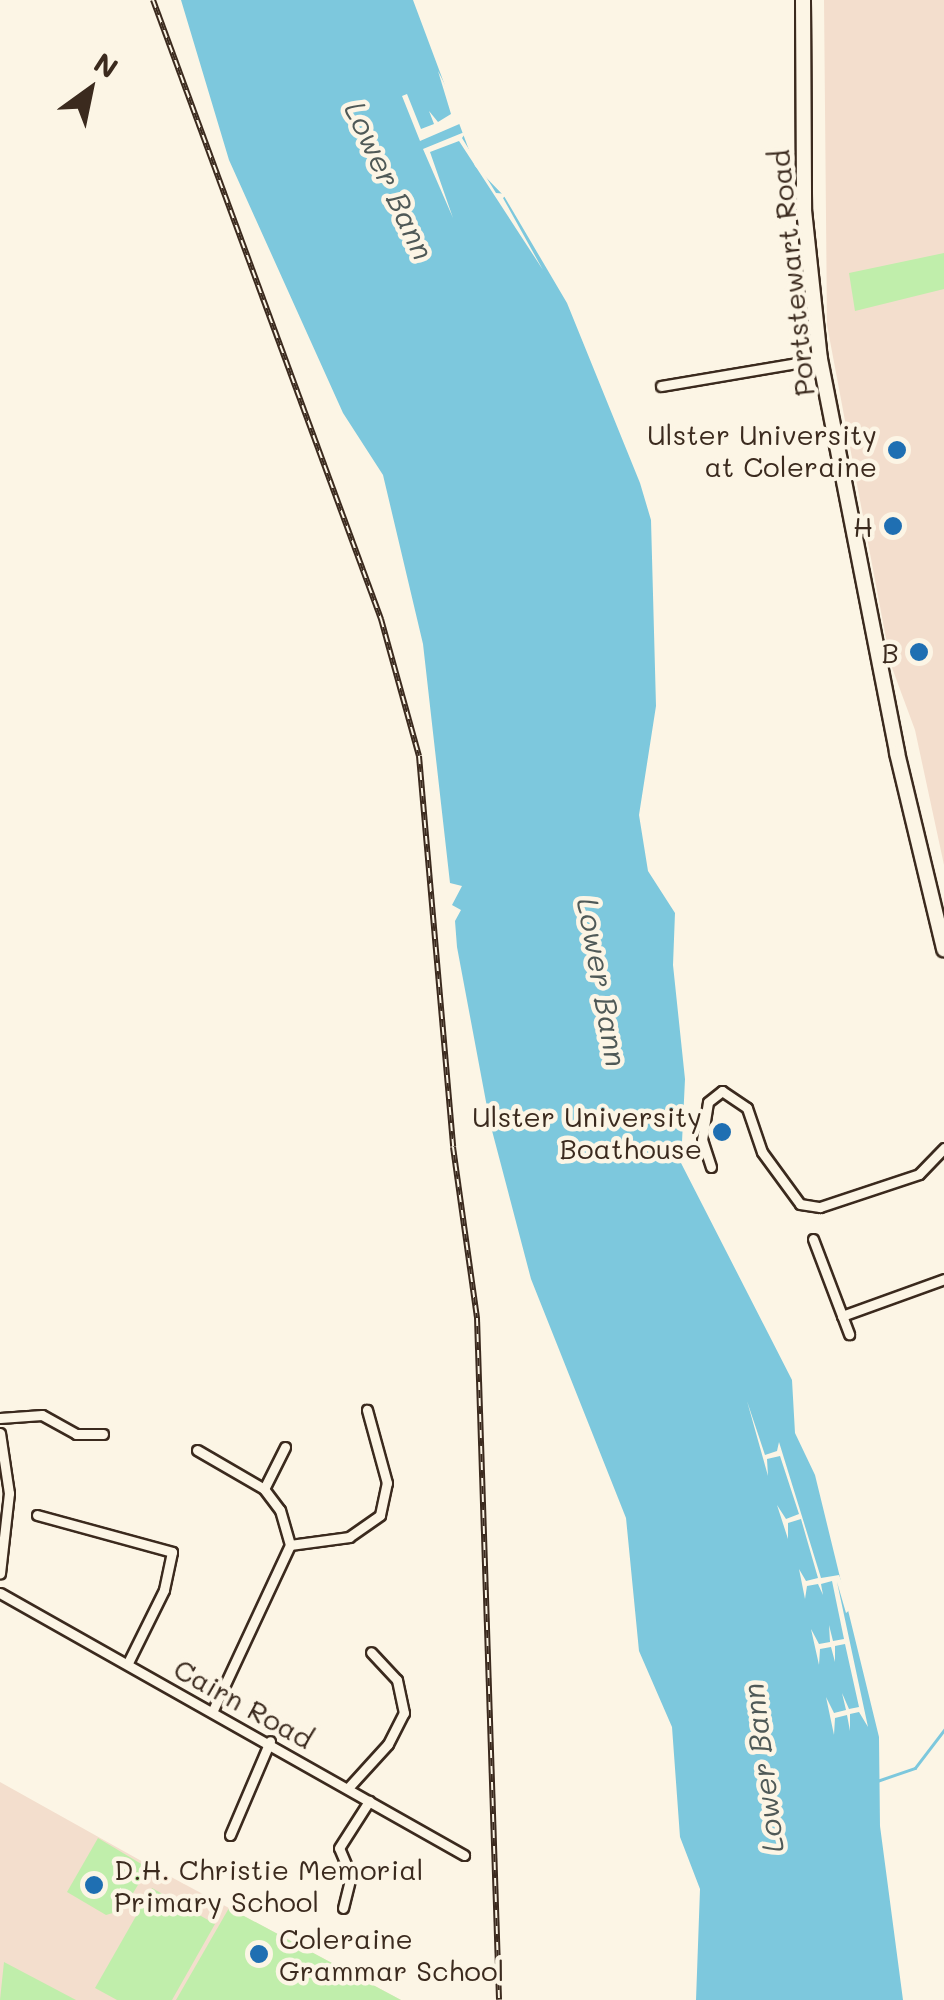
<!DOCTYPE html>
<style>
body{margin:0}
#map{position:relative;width:944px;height:2000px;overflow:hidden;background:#fcf5e5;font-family:Mali,sans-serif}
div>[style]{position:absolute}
.built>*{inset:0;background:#f3decd}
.green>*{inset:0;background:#c0eeab}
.water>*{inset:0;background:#7dc8dd}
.pier>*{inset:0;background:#fcf5e5}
.stream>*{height:2.5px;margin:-1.25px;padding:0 1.25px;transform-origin:1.25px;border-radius:1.25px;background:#7dc8dd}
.roads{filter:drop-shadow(2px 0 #3b2a1e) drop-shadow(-2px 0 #3b2a1e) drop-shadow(0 2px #3b2a1e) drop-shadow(0 -2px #3b2a1e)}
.street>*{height:9px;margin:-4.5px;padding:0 4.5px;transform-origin:4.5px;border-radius:4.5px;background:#fcf5e5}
.primary>*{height:14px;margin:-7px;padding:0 7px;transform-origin:7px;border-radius:7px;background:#fcf5e5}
.rail>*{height:6px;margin-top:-3px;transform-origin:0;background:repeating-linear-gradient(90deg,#fcf5e5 0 8px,#3b2a1e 0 16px);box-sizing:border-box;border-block:2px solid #3b2a1e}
.dots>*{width:28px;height:28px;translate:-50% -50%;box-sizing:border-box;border:5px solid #fcf5e5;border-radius:50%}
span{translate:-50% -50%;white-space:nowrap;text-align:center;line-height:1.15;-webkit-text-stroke:9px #fcf5e5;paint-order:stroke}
.street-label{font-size:28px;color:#3b2a1e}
.poi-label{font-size:28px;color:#3b2a1e}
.right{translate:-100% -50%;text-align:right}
.left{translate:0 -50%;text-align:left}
.water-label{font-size:30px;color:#4f5957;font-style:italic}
.north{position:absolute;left:40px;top:40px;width:100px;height:100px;-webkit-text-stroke:8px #fcf5e5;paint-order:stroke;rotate:33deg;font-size:28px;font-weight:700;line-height:40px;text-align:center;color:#3b2a1e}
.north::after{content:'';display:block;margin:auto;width:35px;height:45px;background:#3b2a1e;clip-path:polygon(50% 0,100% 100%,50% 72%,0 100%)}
</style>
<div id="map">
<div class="built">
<div style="clip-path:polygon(824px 0,944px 0,944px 865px,915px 730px,891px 665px,827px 325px)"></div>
<div style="clip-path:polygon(0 1782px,145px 1863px,401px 2000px,0 2000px)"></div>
</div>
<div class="green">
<div style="clip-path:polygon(944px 253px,944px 289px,855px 311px,849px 273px)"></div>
<div style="clip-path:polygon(98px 1838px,148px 1868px,123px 1910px,106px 1915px,67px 1892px)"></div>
<div style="clip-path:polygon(152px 1888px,215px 1924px,172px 2000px,117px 2000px,95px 1988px)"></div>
<div style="clip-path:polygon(229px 1908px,401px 2000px,176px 2000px)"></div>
<div style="clip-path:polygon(4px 1962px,76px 2000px,0 2000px)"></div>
</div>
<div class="water">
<div style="clip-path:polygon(181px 0,413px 0,475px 166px,504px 196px,567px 303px,640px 483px,651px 520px,656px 706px,639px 815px,648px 871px,675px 913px,673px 965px,685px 1079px,681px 1163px,792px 1380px,795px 1433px,815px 1475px,879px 1737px,880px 1826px,903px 2000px,696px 2000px,700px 1889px,680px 1837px,672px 1727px,639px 1651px,626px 1518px,531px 1279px,490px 1123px,457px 947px,455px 921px,461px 910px,452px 905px,462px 886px,450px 883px,423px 644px,383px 475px,343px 413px,229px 160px)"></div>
</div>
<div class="pier">
<div style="clip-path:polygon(438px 71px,464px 122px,420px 141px,402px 96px,407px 94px,421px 129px,434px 124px,429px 111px,438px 122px,451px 114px)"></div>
<div style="clip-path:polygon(467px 131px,462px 138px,496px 193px,508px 194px,503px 198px,543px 270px,459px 141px,430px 152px,453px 218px,423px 149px)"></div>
<div style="clip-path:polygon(747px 1401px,765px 1455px,777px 1451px,779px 1442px,821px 1578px,839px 1575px,852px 1608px,846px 1613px,837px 1582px,868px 1727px,859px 1712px,850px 1714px,850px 1731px,847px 1715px,835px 1718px,834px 1735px,826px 1697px,834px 1713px,846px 1710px,842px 1693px,849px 1709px,859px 1707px,845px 1644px,835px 1646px,835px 1662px,831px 1647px,820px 1649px,819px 1665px,811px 1629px,819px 1644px,830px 1642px,829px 1625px,833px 1641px,844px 1639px,832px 1581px,821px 1584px,823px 1595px,818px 1584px,807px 1586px,805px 1599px,799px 1569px,806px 1581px,818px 1578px,801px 1519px,788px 1523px,788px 1539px,777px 1505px,786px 1519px,799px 1514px,780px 1456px,767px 1459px,768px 1476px)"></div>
</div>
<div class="stream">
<div style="left:877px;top:1781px;width:40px;rotate:-18.9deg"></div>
<div style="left:915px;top:1768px;width:48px;rotate:-52.7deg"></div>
</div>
<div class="roads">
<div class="street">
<div style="left:661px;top:386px;width:161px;rotate:-9.6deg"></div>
<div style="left:711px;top:1167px;width:28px;rotate:-108deg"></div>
<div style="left:702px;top:1140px;width:38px;rotate:-81deg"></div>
<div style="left:708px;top:1102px;width:18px;rotate:-38deg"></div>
<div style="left:722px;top:1091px;width:30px;rotate:34deg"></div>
<div style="left:747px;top:1108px;width:46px;rotate:71.2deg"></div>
<div style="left:762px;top:1152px;width:64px;rotate:53.8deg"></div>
<div style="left:800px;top:1204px;width:20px;rotate:9deg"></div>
<div style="left:820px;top:1207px;width:104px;rotate:-18.4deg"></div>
<div style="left:919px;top:1174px;width:36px;rotate:-46deg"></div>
<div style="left:813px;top:1239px;width:102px;rotate:69.2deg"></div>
<div style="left:842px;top:1316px;width:109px;rotate:-19.9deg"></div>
<div style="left:0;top:1418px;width:42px;rotate:-4.1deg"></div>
<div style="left:42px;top:1415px;width:39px;rotate:29deg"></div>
<div style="left:76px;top:1434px;width:27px"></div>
<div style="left:0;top:1433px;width:61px;rotate:81.5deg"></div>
<div style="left:9px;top:1493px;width:81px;rotate:96.4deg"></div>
<div style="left:197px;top:1450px;width:78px;rotate:30.2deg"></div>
<div style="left:264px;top:1489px;width:26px;rotate:53deg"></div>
<div style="left:280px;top:1510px;width:36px;rotate:74deg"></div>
<div style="left:290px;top:1545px;width:182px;rotate:115deg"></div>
<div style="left:264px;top:1489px;width:47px;rotate:-63.4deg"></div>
<div style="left:37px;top:1515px;width:140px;rotate:15.3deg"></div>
<div style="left:172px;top:1552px;width:39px;rotate:102deg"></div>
<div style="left:164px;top:1590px;width:81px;rotate:116.3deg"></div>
<div style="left:290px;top:1545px;width:60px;rotate:-7.7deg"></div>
<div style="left:349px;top:1537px;width:38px;rotate:-35deg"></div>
<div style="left:380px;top:1515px;width:33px;rotate:-78deg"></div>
<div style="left:387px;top:1483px;width:76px;rotate:-105.3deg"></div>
<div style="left:0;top:1593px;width:533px;rotate:29.45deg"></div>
<div style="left:348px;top:1788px;width:59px;rotate:-47.7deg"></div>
<div style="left:388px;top:1744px;width:35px;rotate:-63deg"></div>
<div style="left:404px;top:1713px;width:34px;rotate:-102deg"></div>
<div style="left:397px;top:1680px;width:38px;rotate:-133deg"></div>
<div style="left:230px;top:1835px;width:102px;rotate:-66.9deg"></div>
<div style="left:343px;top:1908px;width:33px;rotate:-76deg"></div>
<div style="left:351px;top:1876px;width:30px;rotate:-113deg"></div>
<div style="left:339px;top:1848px;width:56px;rotate:-57.4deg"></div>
</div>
<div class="primary">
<div style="left:803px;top:0;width:210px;rotate:89.7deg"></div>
<div style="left:804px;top:210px;width:150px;rotate:83.9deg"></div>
<div style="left:820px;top:359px;width:401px;rotate:78.9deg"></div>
<div style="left:897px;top:753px;width:202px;rotate:76.5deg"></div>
</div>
</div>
<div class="rail">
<div style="left:153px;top:0;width:660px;rotate:69.78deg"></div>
<div style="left:381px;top:619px;width:142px;rotate:74.5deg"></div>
<div style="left:419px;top:756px;width:392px;rotate:85deg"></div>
<div style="left:453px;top:1147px;width:173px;rotate:82deg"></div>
<div style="left:477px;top:1318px;width:682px;rotate:88.15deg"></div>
</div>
<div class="dots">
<div style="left:897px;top:450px;background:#1f6fb2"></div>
<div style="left:893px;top:526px;background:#1f6fb2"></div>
<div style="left:919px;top:652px;background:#1f6fb2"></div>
<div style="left:722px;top:1132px;background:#1f6fb2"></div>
<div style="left:94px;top:1885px;background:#1f6fb2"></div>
<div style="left:259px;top:1954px;background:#1f6fb2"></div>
</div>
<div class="street-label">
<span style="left:791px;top:273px;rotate:-96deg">Portstewart Road</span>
<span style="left:244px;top:1703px;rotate:29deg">Cairn Road</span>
</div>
<div class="poi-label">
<span class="right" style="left:877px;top:450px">Ulster University<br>at Coleraine</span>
<span class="right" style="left:873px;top:526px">H</span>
<span class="right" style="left:899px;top:652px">B</span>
<span class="right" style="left:702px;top:1132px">Ulster University<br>Boathouse</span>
<span class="left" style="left:114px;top:1885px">D.H. Christie Memorial<br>Primary School</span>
<span class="left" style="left:279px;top:1954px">Coleraine<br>Grammar School</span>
</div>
<div class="water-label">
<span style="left:390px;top:180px;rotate:65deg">Lower Bann</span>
<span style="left:603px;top:982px;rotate:80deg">Lower Bann</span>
<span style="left:762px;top:1768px;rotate:-97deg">Lower Bann</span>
</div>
<div class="north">N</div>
</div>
